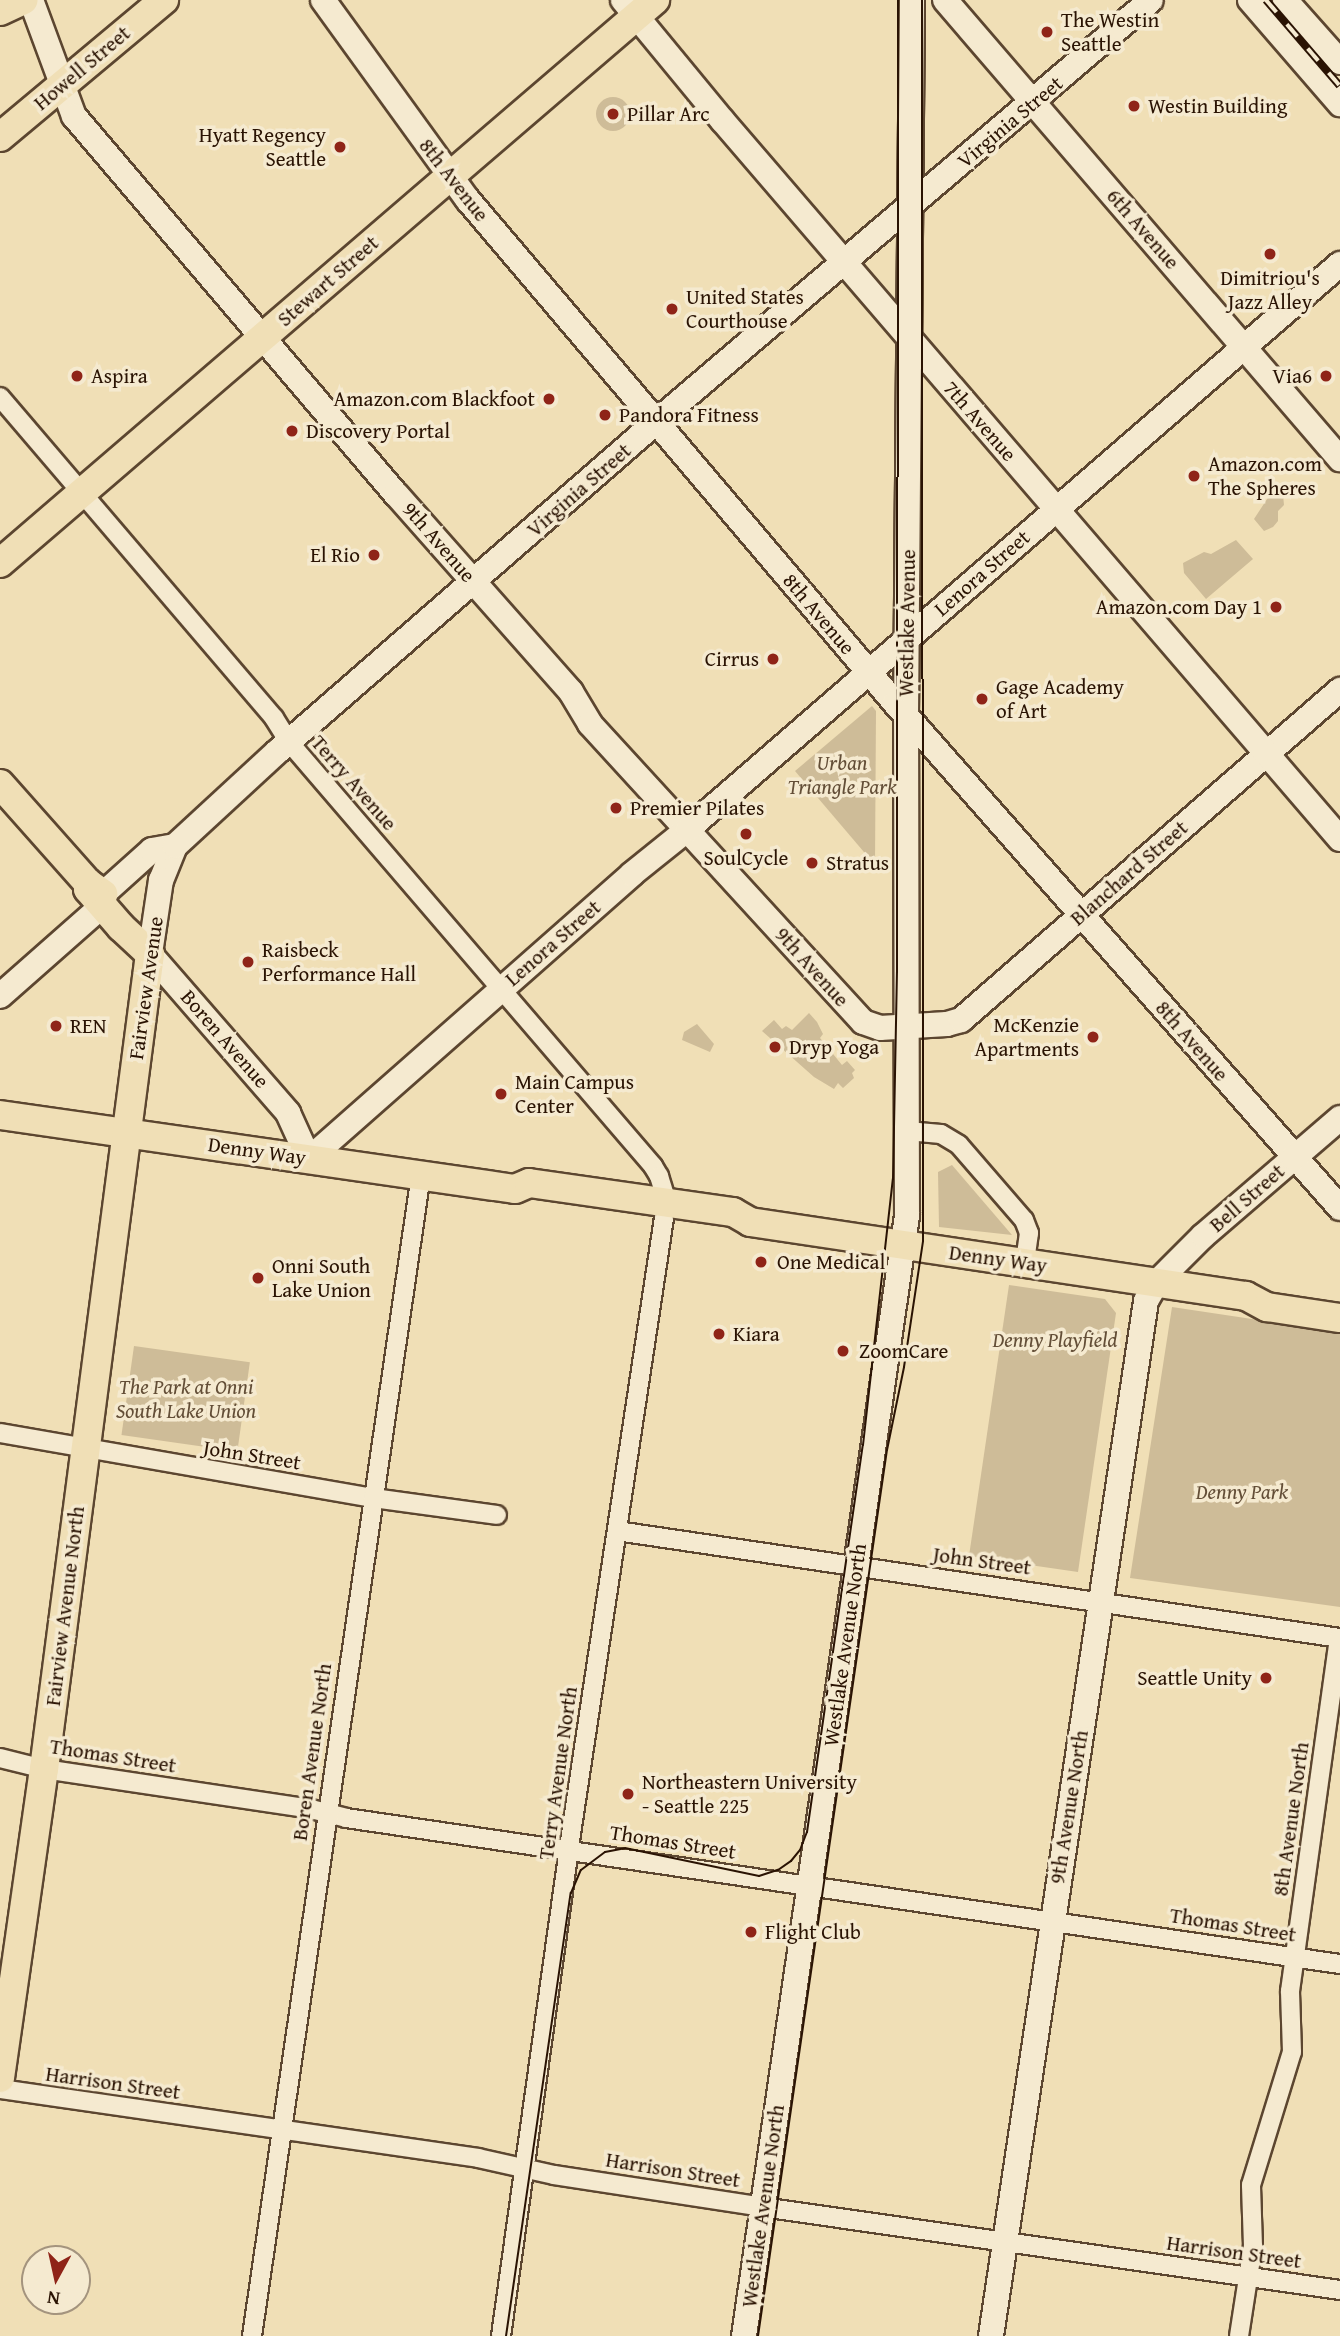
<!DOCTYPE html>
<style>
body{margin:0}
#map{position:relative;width:1340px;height:2336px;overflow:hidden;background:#f0dfb6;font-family:"Gentium Book Plus",serif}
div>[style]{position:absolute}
.green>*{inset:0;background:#cebc98;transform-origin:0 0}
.round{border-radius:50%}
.roads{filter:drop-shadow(2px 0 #5c4630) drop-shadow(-2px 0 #5c4630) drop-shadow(0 2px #5c4630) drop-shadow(0 -2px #5c4630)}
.street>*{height:18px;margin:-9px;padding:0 9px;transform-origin:9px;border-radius:9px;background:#f5ead0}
.secondary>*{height:24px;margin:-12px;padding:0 12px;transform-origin:12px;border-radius:12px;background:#f5ead0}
.primary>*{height:28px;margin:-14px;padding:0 14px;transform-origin:14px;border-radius:14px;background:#f0dfb6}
.tram>*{height:2px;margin:-1px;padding:0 1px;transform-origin:1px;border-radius:1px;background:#2a1303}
.rail>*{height:8px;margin-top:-4px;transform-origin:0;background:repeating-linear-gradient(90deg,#f5ead0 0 16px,#2a1303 0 32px);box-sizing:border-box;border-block:2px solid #2a1303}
.dots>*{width:19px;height:19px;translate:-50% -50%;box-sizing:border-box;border:4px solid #f5ead0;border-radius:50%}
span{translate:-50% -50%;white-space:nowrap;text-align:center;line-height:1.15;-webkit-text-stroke:7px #f5ead0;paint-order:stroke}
.poi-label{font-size:21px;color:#2a1303}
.left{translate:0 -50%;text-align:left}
.right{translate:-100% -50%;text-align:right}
.street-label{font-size:21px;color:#2a1303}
.park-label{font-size:21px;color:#634e37;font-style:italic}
.north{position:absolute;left:21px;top:2245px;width:70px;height:70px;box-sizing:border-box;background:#f5ead0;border:2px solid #a4947e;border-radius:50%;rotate:188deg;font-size:19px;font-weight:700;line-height:28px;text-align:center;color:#2a1303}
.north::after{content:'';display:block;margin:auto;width:24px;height:32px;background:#8f2418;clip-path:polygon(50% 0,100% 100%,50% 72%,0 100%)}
</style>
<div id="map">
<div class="green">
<div class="round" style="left:596px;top:97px;width:34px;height:34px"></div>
<div style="clip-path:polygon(1273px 490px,1283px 495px,1284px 505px,1278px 511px,1278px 521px,1273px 527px,1264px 531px,1254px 519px)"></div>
<div style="clip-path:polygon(1236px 540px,1253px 559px,1206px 599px,1184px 573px,1183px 563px,1204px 552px,1211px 554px)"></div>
<div style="clip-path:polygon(872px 706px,876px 711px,875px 865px,795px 771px)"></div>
<div style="clip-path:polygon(809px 1013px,817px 1022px,823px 1034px,820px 1038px,842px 1065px,847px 1061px,855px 1070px,852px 1073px,854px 1078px,843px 1088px,838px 1083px,834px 1089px,814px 1077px,762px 1031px,774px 1020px,782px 1029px,786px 1026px,792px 1030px)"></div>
<div style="clip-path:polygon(697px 1024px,714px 1044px,710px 1052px,682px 1040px,684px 1032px)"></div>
<div style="clip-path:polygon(952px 1165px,1012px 1235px,939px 1227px,938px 1172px)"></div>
<div style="clip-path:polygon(1009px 1285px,1105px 1299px,1116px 1313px,1078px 1572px,969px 1556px)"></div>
<div style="clip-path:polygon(1172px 1307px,1340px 1332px,1340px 1607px,1130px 1578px)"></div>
<div style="left:134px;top:1346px;width:117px;height:90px;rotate:8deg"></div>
</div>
<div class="roads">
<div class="street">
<div style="left:0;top:397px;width:422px;rotate:49.5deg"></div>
<div style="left:274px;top:718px;width:28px;rotate:58deg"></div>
<div style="left:289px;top:742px;width:559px;rotate:49.35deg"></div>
<div style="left:653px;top:1166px;width:12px;rotate:59deg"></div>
<div style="left:659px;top:1176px;width:27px;rotate:73deg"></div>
<div style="left:907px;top:1131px;width:34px;rotate:5deg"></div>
<div style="left:941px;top:1134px;width:21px;rotate:31deg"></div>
<div style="left:959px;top:1145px;width:99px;rotate:49.1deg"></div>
<div style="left:1024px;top:1220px;width:14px;rotate:69deg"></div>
<div style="left:1029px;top:1233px;width:30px;rotate:98deg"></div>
<div style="left:0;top:1433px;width:379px;rotate:9.9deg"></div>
<div style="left:373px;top:1498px;width:125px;rotate:7.8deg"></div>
<div style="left:617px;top:1531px;width:731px;rotate:8.42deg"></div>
<div style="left:0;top:1758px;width:45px;rotate:14deg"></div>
<div style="left:44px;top:1769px;width:270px;rotate:8.5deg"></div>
<div style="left:311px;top:1809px;width:36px;rotate:14deg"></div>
<div style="left:346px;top:1818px;width:1005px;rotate:8.36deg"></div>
<div style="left:0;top:2089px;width:483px;rotate:8.2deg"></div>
<div style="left:478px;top:2158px;width:78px;rotate:12.6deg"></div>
<div style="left:554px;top:2175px;width:210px;rotate:8.7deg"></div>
<div style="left:762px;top:2207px;width:584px;rotate:8.17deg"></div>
<div style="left:252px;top:2336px;width:1173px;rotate:-81.72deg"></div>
<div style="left:501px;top:2336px;width:514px;rotate:-82.06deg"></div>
<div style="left:572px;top:1827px;width:616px;rotate:-81.41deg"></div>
<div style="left:1239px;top:2336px;width:91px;rotate:-81.2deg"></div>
<div style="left:1253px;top:2246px;width:61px;rotate:-91.9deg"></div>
<div style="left:1251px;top:2185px;width:139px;rotate:-72.9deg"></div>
<div style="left:1292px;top:2052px;width:61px;rotate:-91.9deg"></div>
<div style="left:1290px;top:1991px;width:356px;rotate:-82.1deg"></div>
</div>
<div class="secondary">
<div style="left:31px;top:0;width:124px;rotate:69.7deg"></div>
<div style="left:74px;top:116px;width:497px;rotate:49.6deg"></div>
<div style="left:396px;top:494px;width:264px;rotate:48.5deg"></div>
<div style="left:571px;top:692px;width:37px;rotate:59deg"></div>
<div style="left:590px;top:724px;width:404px;rotate:47.5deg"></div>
<div style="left:863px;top:1022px;width:18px;rotate:19deg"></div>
<div style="left:880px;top:1028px;width:67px;rotate:-3.4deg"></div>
<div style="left:947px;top:1024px;width:15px;rotate:-16deg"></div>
<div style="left:961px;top:1020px;width:503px;rotate:-41.05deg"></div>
<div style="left:323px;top:0;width:247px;rotate:54.1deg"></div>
<div style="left:468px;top:200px;width:660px;rotate:49.67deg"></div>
<div style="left:895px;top:703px;width:673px;rotate:48.61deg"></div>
<div style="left:623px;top:0;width:156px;rotate:50.5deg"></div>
<div style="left:722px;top:120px;width:948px;rotate:49.32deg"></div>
<div style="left:945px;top:0;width:606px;rotate:49.29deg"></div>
<div style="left:1250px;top:0;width:138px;rotate:49.1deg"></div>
<div style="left:1285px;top:0;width:83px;rotate:48.4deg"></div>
<div style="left:175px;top:846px;width:37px;rotate:112deg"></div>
<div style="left:161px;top:880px;width:75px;rotate:98.5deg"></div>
<div style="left:150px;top:954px;width:211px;rotate:49deg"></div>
<div style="left:288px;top:1113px;width:51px;rotate:65.5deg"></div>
<div style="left:309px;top:1159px;width:431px;rotate:-41.4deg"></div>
<div style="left:632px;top:874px;width:72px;rotate:-38.8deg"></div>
<div style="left:688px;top:829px;width:863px;rotate:-40.91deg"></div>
<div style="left:103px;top:894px;width:66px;rotate:-41.9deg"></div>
<div style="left:152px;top:850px;width:23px;rotate:-10deg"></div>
<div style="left:175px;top:846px;width:139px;rotate:-42.7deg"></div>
<div style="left:277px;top:752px;width:503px;rotate:-41.05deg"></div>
<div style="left:656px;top:422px;width:650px;rotate:-40.45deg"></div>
<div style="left:0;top:996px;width:136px;rotate:-41.4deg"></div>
<div style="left:744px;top:2336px;width:1132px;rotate:-81.72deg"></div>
<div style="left:907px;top:1216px;width:500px;rotate:-90.11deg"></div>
<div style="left:906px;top:716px;width:716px;rotate:-89.52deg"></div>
<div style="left:991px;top:2336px;width:1047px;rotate:-81.48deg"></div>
<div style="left:1146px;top:1301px;width:22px;rotate:-60deg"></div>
<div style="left:1157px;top:1282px;width:65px;rotate:-45deg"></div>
<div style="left:1203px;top:1236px;width:181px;rotate:-40.7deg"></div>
</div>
<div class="primary">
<div style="left:0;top:11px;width:26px;rotate:-25deg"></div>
<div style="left:0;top:137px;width:214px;rotate:-39.9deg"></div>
<div style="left:0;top:563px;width:864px;rotate:-40.68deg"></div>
<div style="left:0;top:784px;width:132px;rotate:48.4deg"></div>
<div style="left:88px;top:883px;width:19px;rotate:36deg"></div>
<div style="left:0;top:1115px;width:520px;rotate:8.18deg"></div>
<div style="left:515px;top:1189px;width:15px;rotate:-23deg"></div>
<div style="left:529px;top:1183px;width:206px;rotate:8.1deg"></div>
<div style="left:733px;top:1212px;width:20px;rotate:30deg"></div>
<div style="left:750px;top:1222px;width:501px;rotate:8.49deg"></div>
<div style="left:1246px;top:1296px;width:24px;rotate:28deg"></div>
<div style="left:1267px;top:1307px;width:74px;rotate:8.6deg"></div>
<div style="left:0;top:2078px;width:312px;rotate:-81.9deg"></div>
<div style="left:44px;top:1769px;width:822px;rotate:-82.59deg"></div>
<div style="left:150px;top:954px;width:40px;rotate:-137deg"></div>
<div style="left:121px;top:927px;width:50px;rotate:-131deg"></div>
<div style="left:88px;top:889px;width:6px;rotate:-90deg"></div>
</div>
</div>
<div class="tram">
<div style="left:506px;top:2336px;width:448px;rotate:-81.7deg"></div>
<div style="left:571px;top:1893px;width:25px;rotate:-67deg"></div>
<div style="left:581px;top:1870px;width:30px;rotate:-37deg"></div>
<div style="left:605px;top:1852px;width:20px;rotate:-11deg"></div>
<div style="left:625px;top:1848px;width:137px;rotate:11.8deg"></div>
<div style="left:759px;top:1876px;width:20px;rotate:-18deg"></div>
<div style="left:778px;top:1870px;width:16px;rotate:-35deg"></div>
<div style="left:791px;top:1861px;width:14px;rotate:-51deg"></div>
<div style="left:800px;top:1850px;width:19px;rotate:-69deg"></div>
<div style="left:807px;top:1832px;width:391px;rotate:-81.8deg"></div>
<div style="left:863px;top:1445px;width:268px;rotate:-83.6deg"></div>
<div style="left:893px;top:1179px;width:207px;rotate:-88.9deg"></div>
<div style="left:897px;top:972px;width:972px;rotate:-89.94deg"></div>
<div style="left:758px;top:2336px;width:895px;rotate:-81.72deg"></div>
<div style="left:887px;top:1450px;width:85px;rotate:-78.4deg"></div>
<div style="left:904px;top:1367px;width:127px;rotate:-81.4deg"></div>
<div style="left:923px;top:1241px;width:1241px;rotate:-90.05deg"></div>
</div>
<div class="rail">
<div style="left:1266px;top:0;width:113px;rotate:49.3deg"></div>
</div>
<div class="dots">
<div style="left:1047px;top:32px;background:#8f2418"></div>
<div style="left:1134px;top:106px;background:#8f2418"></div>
<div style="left:613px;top:114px;background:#8f2418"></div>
<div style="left:340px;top:147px;background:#8f2418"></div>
<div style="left:1270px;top:254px;background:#8f2418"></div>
<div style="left:672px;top:309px;background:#8f2418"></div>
<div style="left:77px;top:376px;background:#8f2418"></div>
<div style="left:1326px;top:376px;background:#8f2418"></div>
<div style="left:549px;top:399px;background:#8f2418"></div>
<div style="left:605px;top:415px;background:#8f2418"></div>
<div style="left:292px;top:431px;background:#8f2418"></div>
<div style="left:1194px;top:476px;background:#8f2418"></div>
<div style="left:374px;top:555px;background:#8f2418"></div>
<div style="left:1276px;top:607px;background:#8f2418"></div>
<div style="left:773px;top:659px;background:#8f2418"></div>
<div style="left:982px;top:699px;background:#8f2418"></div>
<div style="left:616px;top:808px;background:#8f2418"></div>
<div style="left:746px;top:834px;background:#8f2418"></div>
<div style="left:812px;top:863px;background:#8f2418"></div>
<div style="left:248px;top:962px;background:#8f2418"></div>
<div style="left:56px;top:1026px;background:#8f2418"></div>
<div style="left:1093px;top:1037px;background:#8f2418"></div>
<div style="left:775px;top:1047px;background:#8f2418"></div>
<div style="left:501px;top:1094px;background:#8f2418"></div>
<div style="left:761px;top:1262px;background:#8f2418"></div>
<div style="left:258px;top:1278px;background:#8f2418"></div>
<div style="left:719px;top:1334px;background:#8f2418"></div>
<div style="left:843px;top:1351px;background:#8f2418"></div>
<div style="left:1266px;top:1678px;background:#8f2418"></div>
<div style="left:628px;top:1794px;background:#8f2418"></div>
<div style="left:751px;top:1932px;background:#8f2418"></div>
</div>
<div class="poi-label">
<span class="left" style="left:1061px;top:32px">The Westin<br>Seattle</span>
<span class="left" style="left:1148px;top:106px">Westin Building</span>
<span class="left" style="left:627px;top:114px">Pillar Arc</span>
<span class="right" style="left:326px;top:147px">Hyatt Regency<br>Seattle</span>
<span style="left:1270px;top:290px">Dimitriou's<br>Jazz Alley</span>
<span class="left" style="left:686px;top:309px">United States<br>Courthouse</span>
<span class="left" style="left:91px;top:376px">Aspira</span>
<span class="right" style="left:1312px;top:376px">Via6</span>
<span class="right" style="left:535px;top:399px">Amazon.com Blackfoot</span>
<span class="left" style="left:619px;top:415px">Pandora Fitness</span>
<span class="left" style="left:306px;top:431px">Discovery Portal</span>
<span class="left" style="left:1208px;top:476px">Amazon.com<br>The Spheres</span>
<span class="right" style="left:360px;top:555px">El Rio</span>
<span class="right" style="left:1262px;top:607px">Amazon.com Day 1</span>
<span class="right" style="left:759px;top:659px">Cirrus</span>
<span class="left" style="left:996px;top:699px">Gage Academy<br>of Art</span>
<span class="left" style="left:630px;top:808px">Premier Pilates</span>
<span style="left:746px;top:858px">SoulCycle</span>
<span class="left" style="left:826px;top:863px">Stratus</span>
<span class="left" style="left:262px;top:962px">Raisbeck<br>Performance Hall</span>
<span class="right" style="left:1079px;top:1037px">McKenzie<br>Apartments</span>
<span class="left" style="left:70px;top:1026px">REN</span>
<span class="left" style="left:789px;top:1047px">Dryp Yoga</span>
<span class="left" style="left:515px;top:1094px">Main Campus<br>Center</span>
<span class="left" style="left:777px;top:1262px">One Medical</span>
<span class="left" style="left:272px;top:1278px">Onni South<br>Lake Union</span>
<span class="left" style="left:733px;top:1334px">Kiara</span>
<span class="left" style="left:859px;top:1351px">ZoomCare</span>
<span class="right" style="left:1252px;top:1678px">Seattle Unity</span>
<span class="left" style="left:642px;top:1794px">Northeastern University<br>- Seattle 225</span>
<span class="left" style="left:765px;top:1932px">Flight Club</span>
</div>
<div class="street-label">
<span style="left:82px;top:68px;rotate:-40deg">Howell Street</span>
<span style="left:1010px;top:122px;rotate:-40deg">Virginia Street</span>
<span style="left:454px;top:180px;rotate:52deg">8th Avenue</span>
<span style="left:1143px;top:229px;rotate:49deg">6th Avenue</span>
<span style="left:328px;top:281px;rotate:-41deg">Stewart Street</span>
<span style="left:980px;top:421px;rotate:49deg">7th Avenue</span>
<span style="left:579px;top:490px;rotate:-41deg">Virginia Street</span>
<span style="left:439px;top:542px;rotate:49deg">9th Avenue</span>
<span style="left:982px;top:573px;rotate:-41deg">Lenora Street</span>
<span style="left:819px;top:614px;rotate:50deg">8th Avenue</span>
<span style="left:907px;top:623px;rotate:-89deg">Westlake Avenue</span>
<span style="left:354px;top:783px;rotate:49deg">Terry Avenue</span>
<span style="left:1129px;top:873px;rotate:-41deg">Blanchard Street</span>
<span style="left:553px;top:943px;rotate:-41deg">Lenora Street</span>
<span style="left:812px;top:967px;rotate:48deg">9th Avenue</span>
<span style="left:146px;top:988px;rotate:-82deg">Fairview Avenue</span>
<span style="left:225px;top:1039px;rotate:49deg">Boren Avenue</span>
<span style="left:1192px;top:1041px;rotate:49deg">8th Avenue</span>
<span style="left:257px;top:1151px;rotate:8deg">Denny Way</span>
<span style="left:1247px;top:1198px;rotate:-41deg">Bell Street</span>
<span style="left:998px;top:1259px;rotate:8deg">Denny Way</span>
<span style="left:252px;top:1455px;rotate:9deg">John Street</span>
<span style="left:982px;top:1561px;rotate:8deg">John Street</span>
<span style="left:65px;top:1606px;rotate:-83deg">Fairview Avenue North</span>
<span style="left:845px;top:1645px;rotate:-82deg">Westlake Avenue North</span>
<span style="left:312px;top:1752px;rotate:-82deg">Boren Avenue North</span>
<span style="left:113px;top:1756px;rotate:9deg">Thomas Street</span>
<span style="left:558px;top:1773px;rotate:-82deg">Terry Avenue North</span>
<span style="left:1069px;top:1807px;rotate:-81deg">9th Avenue North</span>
<span style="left:1291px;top:1819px;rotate:-82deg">8th Avenue North</span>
<span style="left:673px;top:1842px;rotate:9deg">Thomas Street</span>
<span style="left:1233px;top:1925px;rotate:9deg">Thomas Street</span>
<span style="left:113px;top:2083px;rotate:8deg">Harrison Street</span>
<span style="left:673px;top:2170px;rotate:9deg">Harrison Street</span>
<span style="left:763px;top:2206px;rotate:-82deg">Westlake Avenue North</span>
<span style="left:1234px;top:2252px;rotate:8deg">Harrison Street</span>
</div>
<div class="park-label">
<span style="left:842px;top:775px">Urban<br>Triangle Park</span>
<span style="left:1055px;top:1340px">Denny Playfield</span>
<span style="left:186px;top:1399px">The Park at Onni<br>South Lake Union</span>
<span style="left:1242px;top:1492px">Denny Park</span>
</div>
<div class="north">N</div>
</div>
